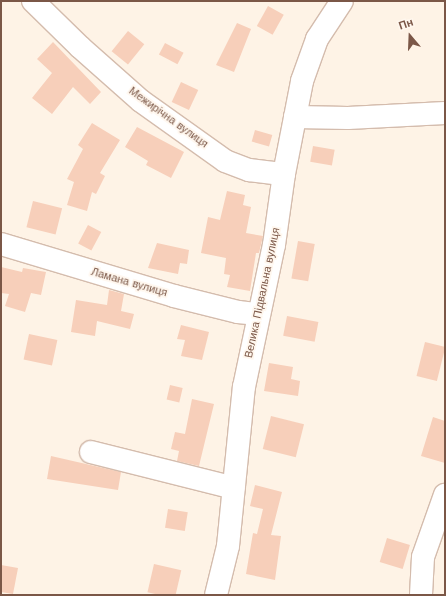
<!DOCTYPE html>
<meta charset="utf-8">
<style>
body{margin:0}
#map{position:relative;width:446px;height:596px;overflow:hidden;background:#fef3e6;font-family:"Work Sans",sans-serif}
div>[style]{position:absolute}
.building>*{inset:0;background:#f7cfba;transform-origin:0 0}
.roads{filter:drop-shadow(1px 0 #d4bcad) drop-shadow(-1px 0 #d4bcad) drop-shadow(0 1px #d4bcad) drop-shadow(0 -1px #d4bcad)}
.minor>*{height:22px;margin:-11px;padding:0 11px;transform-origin:11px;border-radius:11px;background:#fff}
span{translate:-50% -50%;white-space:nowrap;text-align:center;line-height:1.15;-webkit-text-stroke:3.5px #fff7ee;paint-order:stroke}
.street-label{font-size:11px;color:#7b5747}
.frame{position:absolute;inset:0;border:2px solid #7b5747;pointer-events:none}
.north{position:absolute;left:390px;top:16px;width:40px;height:40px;-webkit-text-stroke:3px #fff7ee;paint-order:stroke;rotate:341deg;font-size:11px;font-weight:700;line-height:16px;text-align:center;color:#7b5747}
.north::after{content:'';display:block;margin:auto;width:14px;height:18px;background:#7b5747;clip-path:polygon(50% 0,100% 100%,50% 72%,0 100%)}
</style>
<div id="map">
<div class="building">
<div style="left:268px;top:6px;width:18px;height:23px;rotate:29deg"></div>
<div style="clip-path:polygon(237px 23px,251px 29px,234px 72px,216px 65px)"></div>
<div style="left:128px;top:31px;width:21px;height:26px;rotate:39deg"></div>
<div style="clip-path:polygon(53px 42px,101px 92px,90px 104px,73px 87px,52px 114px,32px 98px,52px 73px,37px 59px)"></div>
<div style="left:165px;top:43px;width:21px;height:13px;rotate:28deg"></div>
<div style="left:181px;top:82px;width:19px;height:22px;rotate:25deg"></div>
<div style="clip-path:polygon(92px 123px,120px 140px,100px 173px,105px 176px,96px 194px,92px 192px,87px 211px,67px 205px,74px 182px,67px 179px,83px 149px,78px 145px)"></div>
<div style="clip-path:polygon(137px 127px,184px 152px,171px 178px,146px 165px,148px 161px,125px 147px)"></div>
<div style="left:255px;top:130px;width:18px;height:12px;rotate:16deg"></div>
<div style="left:313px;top:146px;width:22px;height:16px;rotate:10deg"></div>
<div style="clip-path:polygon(227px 191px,245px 195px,243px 205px,251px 207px,246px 233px,263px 236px,259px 253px,256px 253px,250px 291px,227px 287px,230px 275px,224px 274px,226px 258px,201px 253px,208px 217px,220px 220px)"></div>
<div style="left:33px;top:201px;width:30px;height:27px;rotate:14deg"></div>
<div style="left:88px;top:225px;width:15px;height:21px;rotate:28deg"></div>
<div style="left:298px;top:241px;width:17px;height:38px;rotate:10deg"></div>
<div style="clip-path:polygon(157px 243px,189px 250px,187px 264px,180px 263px,178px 274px,148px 268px)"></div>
<div style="clip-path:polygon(1px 267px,22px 272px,23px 268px,46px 272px,41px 295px,31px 293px,25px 312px,5px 306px,9px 294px,1px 293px)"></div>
<div style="clip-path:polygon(109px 290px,124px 294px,121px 311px,134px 314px,130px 329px,97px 321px,95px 336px,71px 332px,76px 300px,107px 305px)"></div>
<div style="left:287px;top:316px;width:32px;height:20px;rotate:11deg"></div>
<div style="clip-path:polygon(181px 325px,209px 332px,202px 360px,181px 356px,185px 340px,177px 339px)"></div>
<div style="left:29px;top:334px;width:29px;height:26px;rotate:12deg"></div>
<div style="left:425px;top:342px;width:21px;height:35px;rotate:14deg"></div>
<div style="clip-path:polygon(269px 363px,293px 367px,291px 379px,300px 381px,298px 396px,264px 391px)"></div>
<div style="left:170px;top:385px;width:13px;height:15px;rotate:13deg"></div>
<div style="clip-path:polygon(192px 399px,214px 404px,199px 466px,177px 461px,179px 451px,171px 449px,175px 432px,185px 434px)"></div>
<div style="left:271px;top:416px;width:34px;height:34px;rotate:14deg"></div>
<div style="clip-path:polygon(433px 417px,445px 421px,445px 463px,421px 456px)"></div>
<div style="clip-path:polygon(51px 456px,121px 472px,118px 490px,47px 479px)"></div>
<div style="clip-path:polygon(255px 485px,282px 492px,271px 535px,281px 536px,275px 580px,246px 574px,253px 533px,257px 534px,263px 509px,250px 506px)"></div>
<div style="left:168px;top:509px;width:20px;height:19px;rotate:9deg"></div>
<div style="left:387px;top:538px;width:24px;height:25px;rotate:17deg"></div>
<div style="left:154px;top:564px;width:28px;height:29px;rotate:13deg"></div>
<div style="clip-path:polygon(1px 565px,18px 568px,13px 594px,1px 592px)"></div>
</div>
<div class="roads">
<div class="minor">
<div style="left:33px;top:1px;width:66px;rotate:44.4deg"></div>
<div style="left:80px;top:47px;width:81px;rotate:41.5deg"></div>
<div style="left:141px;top:101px;width:103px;rotate:35.5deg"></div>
<div style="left:225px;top:161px;width:26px;rotate:21deg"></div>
<div style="left:249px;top:170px;width:35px;rotate:7deg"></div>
<div style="left:295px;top:117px;width:53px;rotate:1.1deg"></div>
<div style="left:348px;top:118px;width:97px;rotate:-3deg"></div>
<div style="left:1px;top:244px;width:181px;rotate:16.7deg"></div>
<div style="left:174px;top:296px;width:66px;rotate:14deg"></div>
<div style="left:238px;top:312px;width:20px;rotate:6deg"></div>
<div style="left:91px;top:452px;width:147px;rotate:14.1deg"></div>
<div style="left:216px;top:595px;width:50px;rotate:-76.2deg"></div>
<div style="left:228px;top:546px;width:160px;rotate:-84.3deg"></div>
<div style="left:244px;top:387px;width:145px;rotate:-78.1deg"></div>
<div style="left:274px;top:245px;width:72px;rotate:-82deg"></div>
<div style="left:284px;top:174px;width:95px;rotate:-79deg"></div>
<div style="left:302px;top:81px;width:45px;rotate:-70.3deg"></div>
<div style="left:317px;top:39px;width:45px;rotate:-56.7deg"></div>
<div style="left:421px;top:595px;width:38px;rotate:-87deg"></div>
<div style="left:423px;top:557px;width:66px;rotate:-70.5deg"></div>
</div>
</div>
<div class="street-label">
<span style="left:168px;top:118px;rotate:36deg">Межирічна вулиця</span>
<span style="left:129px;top:283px;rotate:16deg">Ламана вулиця</span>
<span style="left:263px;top:293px;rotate:-78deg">Велика Підвальна вулиця</span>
</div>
<div class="frame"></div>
<div class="north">Пн</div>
</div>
